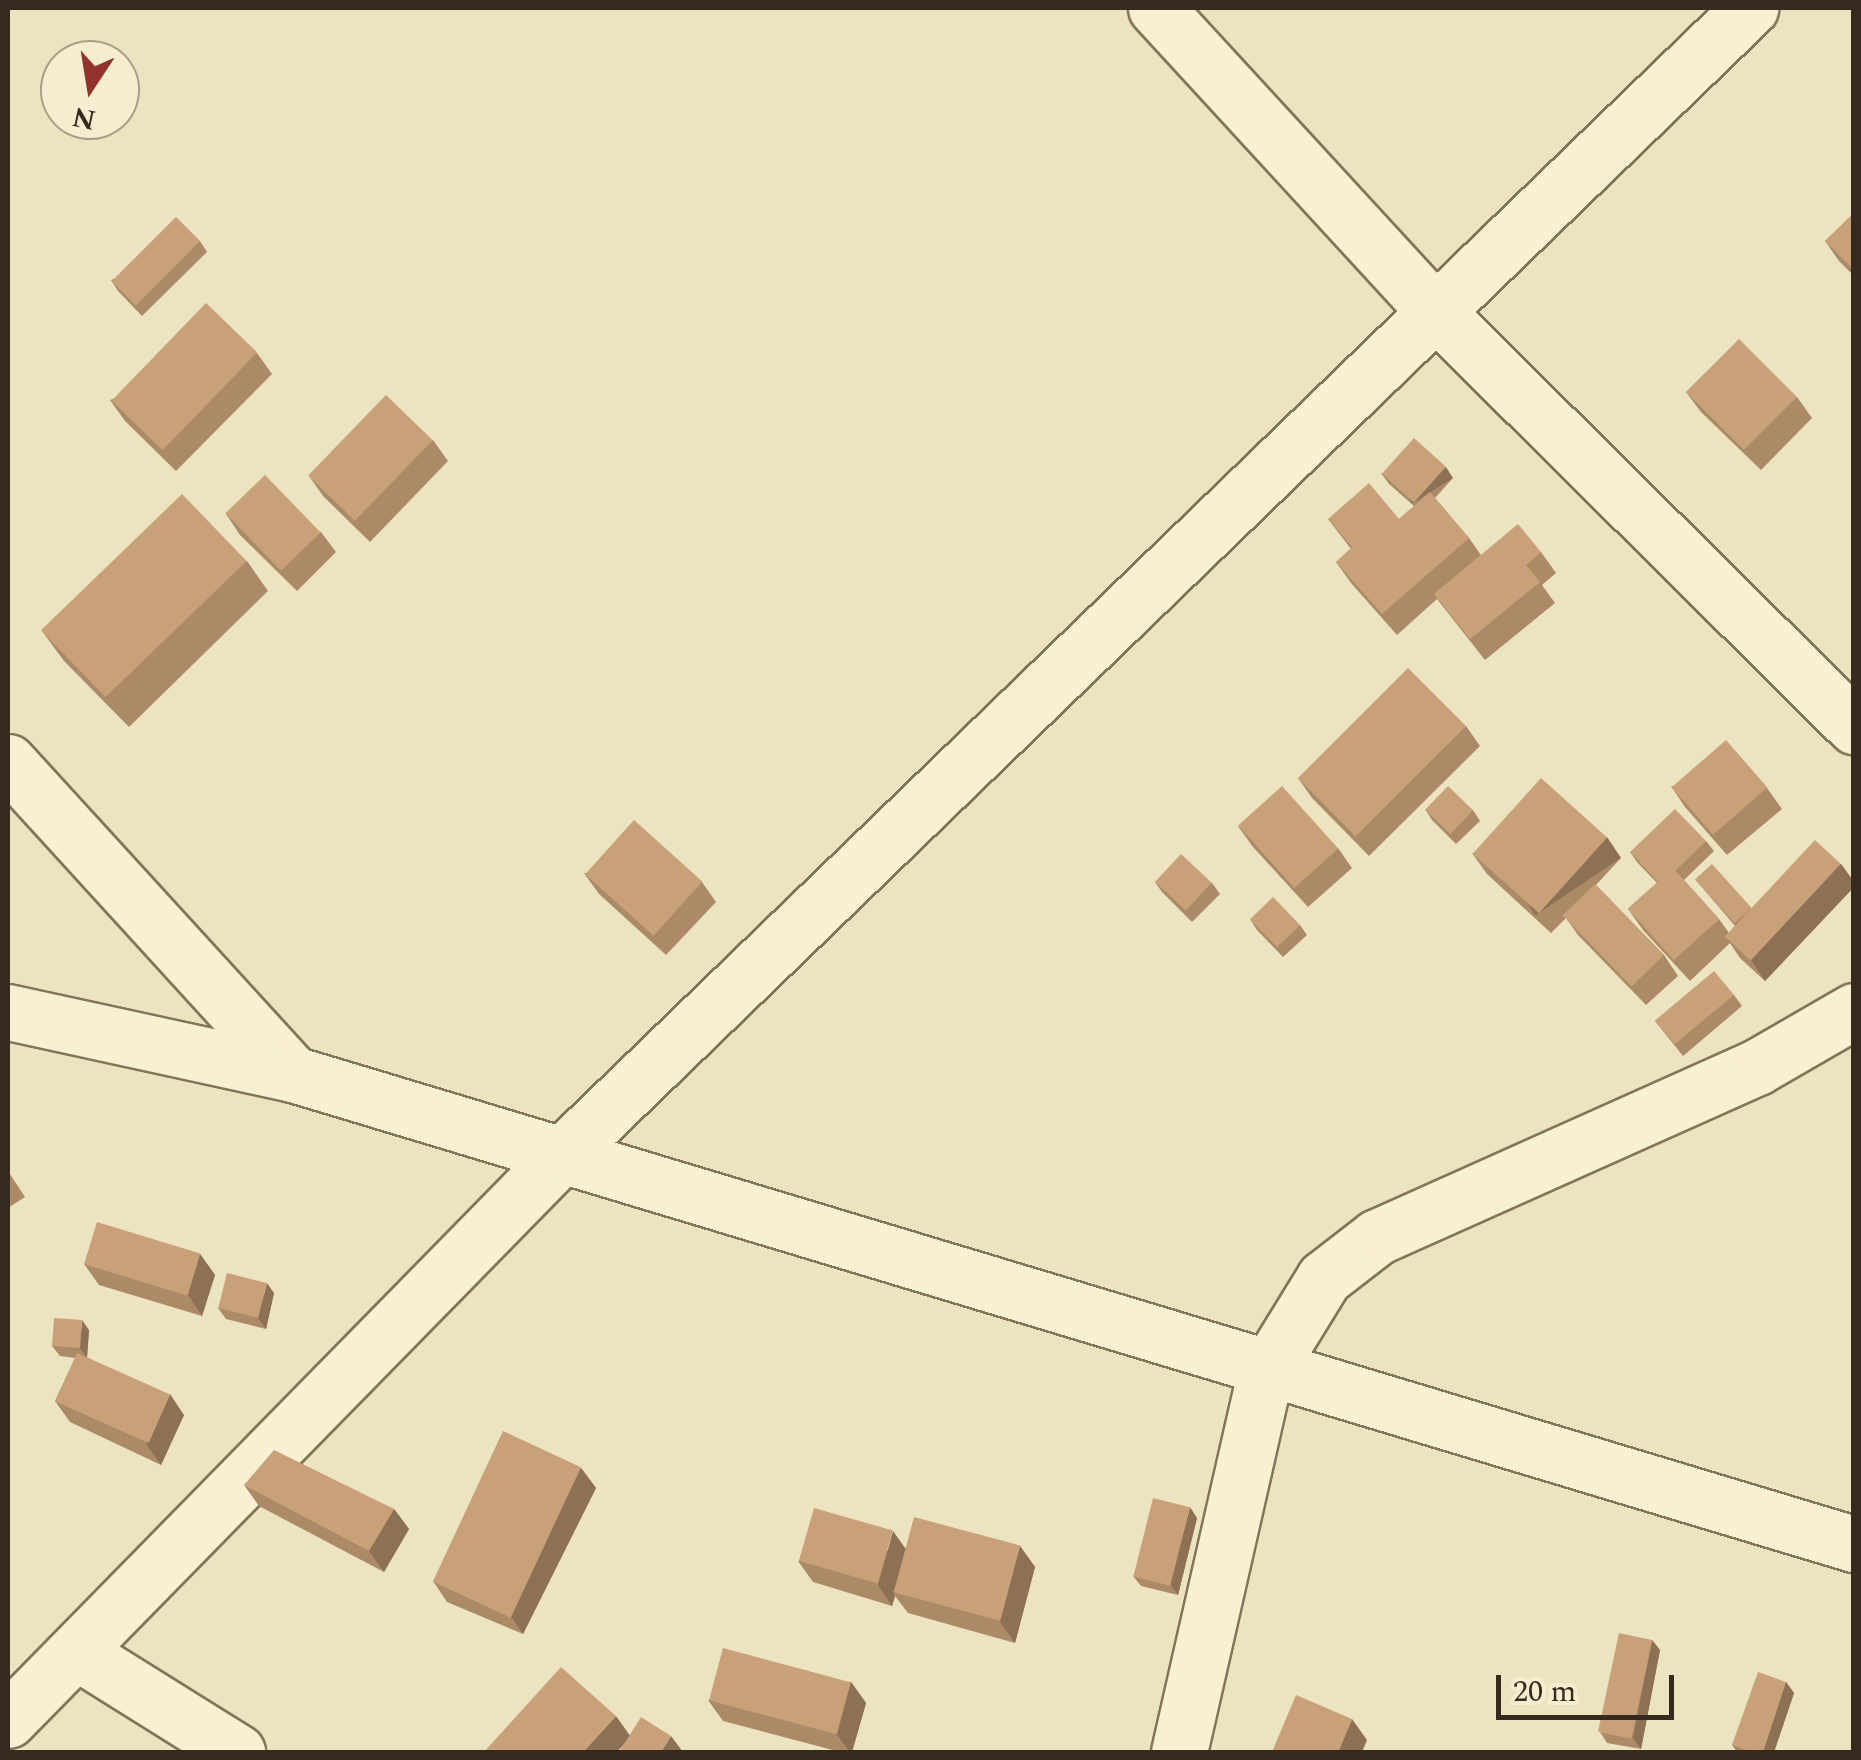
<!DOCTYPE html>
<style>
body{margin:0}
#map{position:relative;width:1861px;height:1760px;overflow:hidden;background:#ece3c0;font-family:Spectral,serif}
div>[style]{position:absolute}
.roads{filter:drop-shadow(2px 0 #847459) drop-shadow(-2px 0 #847459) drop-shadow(0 2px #847459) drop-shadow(0 -2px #847459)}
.street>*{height:55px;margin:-27.5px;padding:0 27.5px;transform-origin:27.5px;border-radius:27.5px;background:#f7f0d3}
.wall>*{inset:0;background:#ad8a67}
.shaded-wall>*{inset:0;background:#8d7154;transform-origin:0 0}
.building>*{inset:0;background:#c9a178;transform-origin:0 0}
span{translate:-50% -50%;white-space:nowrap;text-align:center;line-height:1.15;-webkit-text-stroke:9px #f4edd0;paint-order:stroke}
.frame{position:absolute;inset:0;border:10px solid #342a1d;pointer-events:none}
.north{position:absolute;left:40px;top:40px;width:100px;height:100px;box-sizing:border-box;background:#f4edd0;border:2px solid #a79f88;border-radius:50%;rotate:192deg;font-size:28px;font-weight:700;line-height:40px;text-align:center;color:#342a1d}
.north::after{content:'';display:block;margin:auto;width:35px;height:45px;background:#91342b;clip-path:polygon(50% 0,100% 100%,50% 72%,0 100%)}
.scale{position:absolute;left:1496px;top:1675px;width:178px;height:45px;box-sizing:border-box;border:5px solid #342a1d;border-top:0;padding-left:12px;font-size:30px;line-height:35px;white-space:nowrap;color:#342a1d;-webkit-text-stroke:8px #f4edd0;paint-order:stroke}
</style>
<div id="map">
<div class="roads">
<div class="street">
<div style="left:1156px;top:8px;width:409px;rotate:47.4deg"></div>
<div style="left:1433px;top:309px;width:593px;rotate:44.73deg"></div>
<div style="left:8px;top:762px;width:423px;rotate:47.6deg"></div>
<div style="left:8px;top:1012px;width:292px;rotate:12.3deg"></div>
<div style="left:293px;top:1074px;width:1630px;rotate:16.76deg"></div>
<div style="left:77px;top:1652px;width:189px;rotate:32deg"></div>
<div style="left:8px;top:1720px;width:794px;rotate:-45.56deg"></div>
<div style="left:564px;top:1153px;width:1649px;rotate:-43.99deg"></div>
<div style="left:1179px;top:1752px;width:388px;rotate:-77.2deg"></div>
<div style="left:1265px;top:1374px;width:113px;rotate:-58.4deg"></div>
<div style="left:1324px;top:1278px;width:67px;rotate:-37.7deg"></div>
<div style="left:1377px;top:1237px;width:416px;rotate:-24.1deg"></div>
<div style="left:1757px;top:1067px;width:112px;rotate:-30deg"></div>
</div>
</div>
<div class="wall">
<div style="clip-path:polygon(1854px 213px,1854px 276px,1839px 261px,1825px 241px)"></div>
<div style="clip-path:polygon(200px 241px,207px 252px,142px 316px,118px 291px,111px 280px)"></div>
<div style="clip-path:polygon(257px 353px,272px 374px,176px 471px,125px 421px,110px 400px)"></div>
<div style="clip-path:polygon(1686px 392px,1797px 397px,1812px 418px,1761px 470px,1701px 412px)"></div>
<div style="clip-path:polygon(433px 440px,448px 461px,370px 542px,323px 496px,309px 476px)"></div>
<div style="clip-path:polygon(1381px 473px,1453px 478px,1435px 498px,1469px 538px,1481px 555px,1541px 552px,1556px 573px,1542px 585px,1555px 603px,1485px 660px,1437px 599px,1397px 635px,1351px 583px,1336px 562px,1351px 549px,1328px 519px,1399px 519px,1414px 506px,1389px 484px)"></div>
<div style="clip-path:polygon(226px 514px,321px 532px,336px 552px,297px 591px,240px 535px)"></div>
<div style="clip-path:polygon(247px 561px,268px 591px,129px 727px,64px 661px,42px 631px)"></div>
<div style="clip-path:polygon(1466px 726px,1480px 746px,1369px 856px,1312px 798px,1298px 778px)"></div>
<div style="clip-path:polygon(1671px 786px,1767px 788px,1782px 809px,1727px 855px,1685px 807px)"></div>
<div style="clip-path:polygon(1425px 809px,1473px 810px,1480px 821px,1456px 844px,1432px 820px)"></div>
<div style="clip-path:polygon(1238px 826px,1338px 848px,1352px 868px,1308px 907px,1253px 847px)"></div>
<div style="clip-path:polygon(1706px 841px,1714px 851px,1684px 880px,1719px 919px,1729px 933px,1735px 926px,1695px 879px,1752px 909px,1841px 864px,1854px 882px,1854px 887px,1765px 981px,1740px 958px,1730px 943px,1690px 981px,1643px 930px,1628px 909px,1657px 883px,1637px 862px,1630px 852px)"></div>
<div style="clip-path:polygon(1472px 853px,1621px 858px,1596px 885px,1664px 955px,1678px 976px,1646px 1005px,1578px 935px,1566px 918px,1551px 933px,1487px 874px)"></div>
<div style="clip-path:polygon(584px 873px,702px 882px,716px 902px,666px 955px,599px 894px)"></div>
<div style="clip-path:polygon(1155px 882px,1212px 883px,1220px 894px,1192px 922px,1162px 892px)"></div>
<div style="clip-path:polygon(1250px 919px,1300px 925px,1307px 935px,1283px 957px,1257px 930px)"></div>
<div style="clip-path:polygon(1734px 995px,1742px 1006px,1683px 1056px,1655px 1021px)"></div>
<div style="clip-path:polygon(8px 1171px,25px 1197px,8px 1208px)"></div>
<div style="clip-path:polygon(200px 1254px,215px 1275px,202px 1316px,99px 1285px,84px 1264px)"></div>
<div style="clip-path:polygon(274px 1293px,266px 1329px,226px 1319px,218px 1308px)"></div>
<div style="clip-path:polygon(89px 1330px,87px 1357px,184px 1415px,161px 1465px,70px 1422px,55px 1401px,75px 1358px,60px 1356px,52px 1346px)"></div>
<div style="clip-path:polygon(581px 1468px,596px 1488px,523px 1634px,447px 1602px,433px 1581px)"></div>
<div style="clip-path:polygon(244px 1485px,394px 1509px,409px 1529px,384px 1572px,259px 1506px)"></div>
<div style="clip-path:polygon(1197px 1518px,1178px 1595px,1141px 1586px,1133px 1576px)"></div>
<div style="clip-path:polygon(1020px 1546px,1035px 1567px,1015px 1643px,908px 1613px,895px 1596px,892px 1606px,813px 1582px,798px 1561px,906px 1548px)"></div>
<div style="clip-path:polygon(1652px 1640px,1660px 1650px,1641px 1749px,1607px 1743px,1600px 1732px)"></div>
<div style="clip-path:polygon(851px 1682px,866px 1703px,852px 1752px,840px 1752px,723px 1721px,708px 1700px)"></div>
<div style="clip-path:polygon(1786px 1682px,1794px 1693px,1774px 1752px,1737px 1752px,1732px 1745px)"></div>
</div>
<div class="shaded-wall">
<div style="left:1446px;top:467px;width:13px;height:48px;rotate:58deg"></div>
<div style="left:1607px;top:837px;width:25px;height:103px;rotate:56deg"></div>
<div style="clip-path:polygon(1841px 864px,1854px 882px,1854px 887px,1765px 981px,1751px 960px)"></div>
<div style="clip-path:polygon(200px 1254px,215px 1275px,202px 1316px,188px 1295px)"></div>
<div style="clip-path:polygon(267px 1283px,274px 1293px,266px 1329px,258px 1318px)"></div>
<div style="clip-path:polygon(82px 1320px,89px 1330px,87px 1358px,80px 1348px)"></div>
<div style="clip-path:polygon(170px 1394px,184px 1415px,161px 1465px,146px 1444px)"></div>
<div style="clip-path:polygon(581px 1468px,596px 1488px,523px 1634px,509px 1614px)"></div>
<div style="clip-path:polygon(1190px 1507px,1197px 1518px,1178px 1595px,1170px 1584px)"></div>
<div style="clip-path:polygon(394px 1509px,409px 1529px,384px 1572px,369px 1551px)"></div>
<div style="clip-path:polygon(893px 1531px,908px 1552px,893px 1592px,895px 1596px,892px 1606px,878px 1585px)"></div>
<div style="clip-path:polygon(1020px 1546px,1035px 1567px,1015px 1643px,1000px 1622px)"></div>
<div style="clip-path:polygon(1652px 1640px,1660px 1650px,1641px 1749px,1633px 1738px)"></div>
<div style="clip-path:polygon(851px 1682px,866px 1703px,852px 1752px,850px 1752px,837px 1735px)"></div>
<div style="clip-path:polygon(1786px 1682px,1794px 1693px,1774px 1752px,1763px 1752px)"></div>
<div style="clip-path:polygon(616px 1716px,631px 1737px,617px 1752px,583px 1752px)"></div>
<div style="clip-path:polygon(1352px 1719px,1367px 1740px,1362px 1752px,1338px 1752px)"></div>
<div style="clip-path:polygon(671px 1736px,683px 1752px,661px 1752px)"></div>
</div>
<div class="building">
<div style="clip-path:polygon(1854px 213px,1854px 270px,1825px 241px)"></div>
<div style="left:176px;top:217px;width:34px;height:91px;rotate:45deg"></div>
<div style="left:206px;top:303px;width:71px;height:136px;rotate:44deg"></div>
<div style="left:1739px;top:339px;width:82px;height:75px;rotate:45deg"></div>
<div style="left:386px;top:395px;width:65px;height:112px;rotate:44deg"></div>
<div style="left:1414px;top:438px;width:43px;height:48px;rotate:42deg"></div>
<div style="left:265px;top:475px;width:80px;height:55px;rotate:46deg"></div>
<div style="clip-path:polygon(1369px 483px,1399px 519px,1430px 492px,1469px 538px,1382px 614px,1336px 562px,1352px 547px,1328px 519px)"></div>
<div style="left:182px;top:494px;width:93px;height:196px;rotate:46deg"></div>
<div style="clip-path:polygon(1518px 524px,1541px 552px,1526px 565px,1540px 582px,1470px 639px,1434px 594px)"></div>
<div style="left:1408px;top:668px;width:82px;height:156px;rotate:45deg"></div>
<div style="left:1726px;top:740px;width:63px;height:72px;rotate:49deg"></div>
<div style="left:1541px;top:778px;width:89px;height:102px;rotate:42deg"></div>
<div style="left:1282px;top:786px;width:84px;height:59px;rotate:48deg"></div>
<div style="left:1448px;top:786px;width:35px;height:33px;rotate:44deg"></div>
<div style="clip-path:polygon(1675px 809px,1706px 841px,1675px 871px,1673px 868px,1658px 882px,1630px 852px)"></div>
<div style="left:634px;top:820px;width:92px;height:73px;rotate:42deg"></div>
<div style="left:1815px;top:840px;width:35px;height:132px;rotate:43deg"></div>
<div style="left:1181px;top:854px;width:42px;height:38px;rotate:43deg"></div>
<div style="left:1712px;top:864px;width:59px;height:23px;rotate:48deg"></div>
<div style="left:1673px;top:868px;width:69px;height:61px;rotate:48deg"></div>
<div style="left:1595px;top:884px;width:99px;height:45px;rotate:46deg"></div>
<div style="left:1273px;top:897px;width:39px;height:32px;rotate:46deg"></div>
<div style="left:1714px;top:971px;width:31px;height:77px;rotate:50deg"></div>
<div style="left:97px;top:1222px;width:108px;height:44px;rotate:17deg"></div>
<div style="left:227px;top:1273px;width:41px;height:36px;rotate:14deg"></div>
<div style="left:54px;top:1318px;width:28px;height:28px;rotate:4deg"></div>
<div style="left:77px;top:1353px;width:102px;height:53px;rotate:24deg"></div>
<div style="left:503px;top:1431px;width:86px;height:166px;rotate:25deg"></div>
<div style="clip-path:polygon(274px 1450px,394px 1509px,369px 1551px,244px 1485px)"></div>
<div style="left:1153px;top:1498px;width:38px;height:81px;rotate:14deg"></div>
<div style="left:814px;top:1508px;width:82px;height:55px;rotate:16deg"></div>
<div style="left:914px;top:1517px;width:110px;height:78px;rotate:15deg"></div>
<div style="left:1619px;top:1633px;width:34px;height:101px;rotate:12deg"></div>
<div style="left:723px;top:1648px;width:132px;height:54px;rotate:15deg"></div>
<div style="clip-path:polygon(561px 1667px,616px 1716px,583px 1752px,484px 1752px)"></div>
<div style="clip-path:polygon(1758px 1672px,1786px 1682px,1763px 1752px,1753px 1752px,1732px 1745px)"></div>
<div style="clip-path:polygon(1296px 1695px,1352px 1719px,1338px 1752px,1272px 1752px)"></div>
<div style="clip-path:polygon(641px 1717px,671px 1736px,661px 1752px,619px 1752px)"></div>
</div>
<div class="frame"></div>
<div class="north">N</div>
<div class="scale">20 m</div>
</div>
